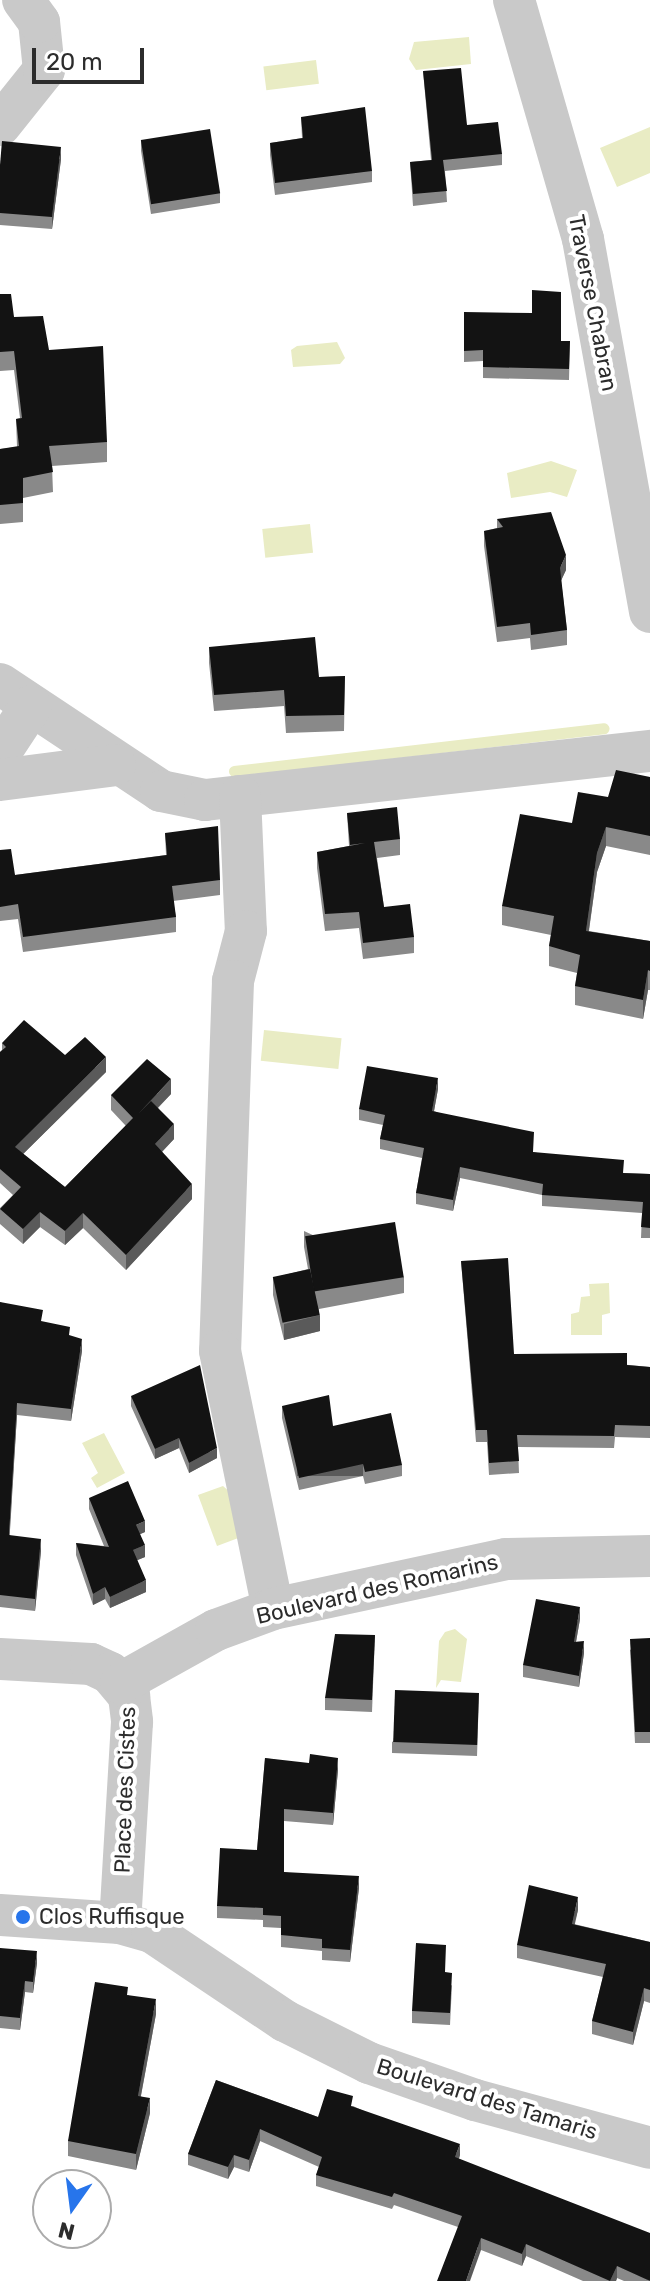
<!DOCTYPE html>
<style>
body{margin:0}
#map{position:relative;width:650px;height:2281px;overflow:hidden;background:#fff;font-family:Rubik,sans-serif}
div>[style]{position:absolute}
.water>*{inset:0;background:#e9ecc4;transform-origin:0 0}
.stream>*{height:11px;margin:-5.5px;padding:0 5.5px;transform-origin:5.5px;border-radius:5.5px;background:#e9ecc4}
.minor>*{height:42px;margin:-21px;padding:0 21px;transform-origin:21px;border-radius:21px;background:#c9c9c9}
.wall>*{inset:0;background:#898989}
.shaded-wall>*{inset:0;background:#5a5a5a;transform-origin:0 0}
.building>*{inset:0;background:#131313;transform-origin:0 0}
.dots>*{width:22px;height:22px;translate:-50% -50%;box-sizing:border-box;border:4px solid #fff;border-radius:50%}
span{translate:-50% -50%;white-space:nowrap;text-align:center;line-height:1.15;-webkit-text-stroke:8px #fff;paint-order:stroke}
.street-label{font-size:22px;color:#2c2c2c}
.poi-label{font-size:22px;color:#2c2c2c}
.left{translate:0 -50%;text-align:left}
.north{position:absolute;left:32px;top:2169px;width:80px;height:80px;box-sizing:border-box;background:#fff;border:2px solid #ababab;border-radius:50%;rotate:194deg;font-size:22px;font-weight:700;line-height:32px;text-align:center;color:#2c2c2c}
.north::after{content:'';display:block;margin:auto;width:28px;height:36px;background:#2775eb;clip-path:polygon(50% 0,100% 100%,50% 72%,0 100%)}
.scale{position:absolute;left:32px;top:48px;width:112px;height:36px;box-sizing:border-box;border:4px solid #2c2c2c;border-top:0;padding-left:10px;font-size:24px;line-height:28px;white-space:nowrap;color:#2c2c2c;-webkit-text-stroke:6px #fff;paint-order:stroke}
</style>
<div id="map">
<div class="water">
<div style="clip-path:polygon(469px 37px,471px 64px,416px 70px,409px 59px,414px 42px)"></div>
<div style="left:316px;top:60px;width:24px;height:53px;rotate:83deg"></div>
<div style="clip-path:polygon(650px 127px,650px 173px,617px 187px,600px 148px)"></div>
<div style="clip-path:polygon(337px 342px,345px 358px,340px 364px,293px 367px,291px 350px,297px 346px)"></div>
<div style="clip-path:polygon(551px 461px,577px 470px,567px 497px,550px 492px,511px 498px,507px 473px)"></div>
<div style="left:310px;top:524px;width:29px;height:48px;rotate:84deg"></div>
<div style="left:264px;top:1030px;width:78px;height:31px;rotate:6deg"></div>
<div style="clip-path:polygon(609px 1283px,610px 1313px,602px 1315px,602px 1335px,571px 1335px,571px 1314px,579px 1312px,581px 1297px,590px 1296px,589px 1284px)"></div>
<div style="clip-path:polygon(104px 1433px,125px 1473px,97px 1488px,91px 1478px,98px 1473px,82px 1443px)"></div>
<div style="clip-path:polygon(223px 1486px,231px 1493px,241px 1537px,217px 1546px,198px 1495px)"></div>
<div style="clip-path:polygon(455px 1629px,467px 1639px,461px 1682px,441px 1680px,436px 1688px,439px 1641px,445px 1632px)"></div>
</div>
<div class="stream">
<div style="left:234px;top:771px;width:372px;rotate:-6.6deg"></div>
</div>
<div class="minor">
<div style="left:514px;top:0;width:249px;rotate:73.9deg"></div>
<div style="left:583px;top:239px;width:379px;rotate:79.8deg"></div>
<div style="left:0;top:125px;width:70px;rotate:-51.3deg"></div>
<div style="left:44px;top:70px;width:48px;rotate:-95.9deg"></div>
<div style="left:39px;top:22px;width:27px;rotate:-126deg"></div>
<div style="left:0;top:684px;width:193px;rotate:33.6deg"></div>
<div style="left:161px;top:791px;width:45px;rotate:11.6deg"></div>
<div style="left:205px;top:800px;width:448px;rotate:-6.3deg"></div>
<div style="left:0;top:753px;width:56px;rotate:-56.6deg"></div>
<div style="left:0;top:780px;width:116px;rotate:-7.4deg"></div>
<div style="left:240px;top:796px;width:135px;rotate:87.5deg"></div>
<div style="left:246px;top:931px;width:52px;rotate:104.6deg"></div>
<div style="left:233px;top:981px;width:370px;rotate:92deg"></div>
<div style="left:220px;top:1351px;width:263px;rotate:78.4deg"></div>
<div style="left:0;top:1659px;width:91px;rotate:3.1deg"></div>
<div style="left:91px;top:1664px;width:21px;rotate:25deg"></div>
<div style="left:110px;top:1673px;width:30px;rotate:50deg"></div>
<div style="left:129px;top:1696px;width:26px;rotate:83deg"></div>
<div style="left:132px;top:1722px;width:201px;rotate:93.4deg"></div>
<div style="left:121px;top:1683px;width:109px;rotate:-29.2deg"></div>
<div style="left:216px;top:1630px;width:61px;rotate:-20.2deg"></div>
<div style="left:273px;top:1609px;width:238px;rotate:-12.1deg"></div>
<div style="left:506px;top:1559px;width:144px;rotate:-1.2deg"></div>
<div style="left:0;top:1915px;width:120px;rotate:3.8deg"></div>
<div style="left:120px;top:1923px;width:33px;rotate:16deg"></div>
<div style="left:152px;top:1932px;width:160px;rotate:33.8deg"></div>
<div style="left:285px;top:2021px;width:94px;rotate:26.6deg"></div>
<div style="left:369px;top:2063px;width:112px;rotate:19.2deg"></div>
<div style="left:475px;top:2100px;width:181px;rotate:15.3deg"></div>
</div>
<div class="wall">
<div style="clip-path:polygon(423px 71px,467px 125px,502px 154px,502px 165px,445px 171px,447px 202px,413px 206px,410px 162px,431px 160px)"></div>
<div style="clip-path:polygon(301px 117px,372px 171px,372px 182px,275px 195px,270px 155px,270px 143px,302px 138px)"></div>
<div style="clip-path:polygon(141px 140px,220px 193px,220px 203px,151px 214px,141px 151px)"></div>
<div style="clip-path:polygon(61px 159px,52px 229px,0 225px,0 165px)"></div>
<div style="clip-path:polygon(0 294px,14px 317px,49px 350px,107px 442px,107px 462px,52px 466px,53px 492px,23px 498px,23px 522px,0 524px,0 449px,17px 447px,16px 419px,20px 418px,14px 370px,0 371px)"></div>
<div style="clip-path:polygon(464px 312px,561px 341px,570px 341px,569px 380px,483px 378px,483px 361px,464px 362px)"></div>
<div style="clip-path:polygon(497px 519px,566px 570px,561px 580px,567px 630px,567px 645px,531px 650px,530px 638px,497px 642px,484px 546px,484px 531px,497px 528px)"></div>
<div style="clip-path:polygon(209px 647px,319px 677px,345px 676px,344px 731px,286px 733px,284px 706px,214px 711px,209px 663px)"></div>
<div style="clip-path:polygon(650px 777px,650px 855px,606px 846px,597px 872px,589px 931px,650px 941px,650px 990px,648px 990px,643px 1019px,575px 1005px,575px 986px,577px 973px,549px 966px,549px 946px,551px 935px,502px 925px,502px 906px,572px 823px,608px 797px)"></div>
<div style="clip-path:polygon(347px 813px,400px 839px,400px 855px,377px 858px,384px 907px,414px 937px,414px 953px,363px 959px,359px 928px,325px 931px,317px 868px,317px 852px,349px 846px)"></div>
<div style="clip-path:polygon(165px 833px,220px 880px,220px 895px,173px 901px,176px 917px,176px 932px,23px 952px,18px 919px,0 921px,0 850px,15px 875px,166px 855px)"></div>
<div style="clip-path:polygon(2px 1043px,65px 1055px,106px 1072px,23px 1154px,65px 1187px,126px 1126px,111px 1110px,111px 1095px,171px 1094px,158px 1108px,174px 1139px,162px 1152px,192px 1199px,126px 1270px,83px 1228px,65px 1245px,40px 1227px,23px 1244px,0 1224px,0 1208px,13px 1195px,0 1183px,0 1052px,2px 1050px)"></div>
<div style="clip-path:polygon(438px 1089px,434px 1111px,533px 1152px,624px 1173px,650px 1174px,650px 1238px,641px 1238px,642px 1213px,542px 1206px,542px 1195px,460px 1178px,453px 1211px,416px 1204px,416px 1193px,422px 1158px,380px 1149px,380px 1139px,383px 1125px,359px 1120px,359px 1109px)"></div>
<div style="clip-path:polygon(304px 1231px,404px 1277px,404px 1293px,319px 1309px,320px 1331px,284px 1340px,273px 1295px,273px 1278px,308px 1269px,304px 1247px)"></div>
<div style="clip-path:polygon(461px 1261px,514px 1354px,650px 1367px,650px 1438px,615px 1437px,614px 1448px,518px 1447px,519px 1473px,489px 1475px,487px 1442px,476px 1442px)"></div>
<div style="clip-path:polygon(0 1302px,70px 1336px,82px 1351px,71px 1421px,17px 1415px,9px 1535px,41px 1551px,35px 1611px,0 1607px)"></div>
<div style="clip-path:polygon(131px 1396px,217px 1458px,189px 1473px,179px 1448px,155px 1459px,131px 1406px)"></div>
<div style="clip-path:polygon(282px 1406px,333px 1426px,402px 1465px,402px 1476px,365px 1484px,363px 1476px,299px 1490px,282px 1418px)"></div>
<div style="clip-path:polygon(89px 1498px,145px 1532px,140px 1534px,145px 1557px,137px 1560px,146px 1592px,110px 1608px,105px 1599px,93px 1605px,76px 1555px,76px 1543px,104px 1546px,89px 1509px)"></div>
<div style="clip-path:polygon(580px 1619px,576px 1642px,584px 1653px,579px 1687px,523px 1677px,523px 1665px)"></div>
<div style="clip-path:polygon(375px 1635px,372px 1712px,325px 1710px,325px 1698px)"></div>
<div style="clip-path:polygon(650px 1638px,650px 1743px,635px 1743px,630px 1650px)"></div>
<div style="clip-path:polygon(479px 1693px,477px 1756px,392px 1753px,392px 1742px)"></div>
<div style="clip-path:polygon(265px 1758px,338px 1770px,333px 1825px,284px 1821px,284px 1872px,359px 1888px,350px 1962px,322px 1960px,322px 1951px,281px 1947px,281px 1928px,263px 1927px,263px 1920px,217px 1918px,217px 1906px,257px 1850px)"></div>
<div style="clip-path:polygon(578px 1910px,574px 1924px,650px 1942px,650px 2003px,644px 2001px,633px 2045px,592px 2034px,592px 2021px,603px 1977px,517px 1958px,517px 1945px)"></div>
<div style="clip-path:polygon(0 1948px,37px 1963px,33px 1993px,25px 1992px,20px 2030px,0 2028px,0 2029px)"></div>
<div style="clip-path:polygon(452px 1985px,450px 2025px,412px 2023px,412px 2011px)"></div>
<div style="clip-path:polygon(128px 1995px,156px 2014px,141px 2096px,150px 2113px,136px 2170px,68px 2156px,68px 2141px)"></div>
<div style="clip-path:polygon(216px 2080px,318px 2117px,353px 2106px,460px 2155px,459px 2159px,650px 2281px,624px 2281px,617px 2278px,616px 2281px,583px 2281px,526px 2256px,522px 2266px,481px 2250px,458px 2227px,394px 2205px,392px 2209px,316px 2186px,316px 2175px,319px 2167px,260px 2141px,249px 2172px,234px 2167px,228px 2179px,188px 2165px,188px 2154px)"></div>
</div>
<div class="shaded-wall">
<div style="clip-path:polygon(61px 147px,61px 159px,52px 229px,52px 217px)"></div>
<div style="clip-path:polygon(566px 555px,566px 570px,560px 583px,560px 568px)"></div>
<div style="clip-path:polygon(606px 827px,606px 846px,597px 872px,586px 950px,586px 931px,597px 853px)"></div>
<div style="clip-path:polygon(648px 970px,648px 990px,643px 1019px,643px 1000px)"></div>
<div style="clip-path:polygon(106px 1057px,106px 1072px,15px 1162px,15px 1147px)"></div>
<div style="clip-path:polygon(438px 1078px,438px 1089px,432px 1122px,432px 1111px)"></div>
<div style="clip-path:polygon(171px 1079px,171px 1094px,139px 1127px,139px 1113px)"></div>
<div style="clip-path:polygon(174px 1124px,174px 1139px,155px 1159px,155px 1144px)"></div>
<div style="clip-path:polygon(460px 1167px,460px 1178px,453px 1211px,453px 1200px)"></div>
<div style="clip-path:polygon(192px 1184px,192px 1199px,126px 1270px,126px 1255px)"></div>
<div style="clip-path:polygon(40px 1212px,40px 1227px,23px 1244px,23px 1229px)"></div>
<div style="clip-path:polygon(83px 1213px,83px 1228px,65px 1245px,65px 1231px)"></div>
<div style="clip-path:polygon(320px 1315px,320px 1331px,284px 1340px,284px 1324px)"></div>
<div style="clip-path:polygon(82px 1339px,82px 1351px,71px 1421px,71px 1409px)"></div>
<div style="clip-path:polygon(17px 1403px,17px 1415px,9px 1547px,9px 1535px)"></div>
<div style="clip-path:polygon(179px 1438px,179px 1448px,155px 1459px,155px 1449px)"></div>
<div style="clip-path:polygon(217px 1448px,217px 1458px,189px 1473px,189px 1463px)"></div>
<div style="left:363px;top:1464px;width:12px;height:66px;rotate:90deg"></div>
<div style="clip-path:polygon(145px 1521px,145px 1532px,136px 1536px,136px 1525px)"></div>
<div style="clip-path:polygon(41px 1539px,41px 1551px,35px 1611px,35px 1599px)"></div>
<div style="clip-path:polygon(145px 1545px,145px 1557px,133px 1562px,133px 1550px)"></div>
<div style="clip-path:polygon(146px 1580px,146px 1592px,110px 1608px,110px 1597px)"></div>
<div style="clip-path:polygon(105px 1587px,105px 1599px,93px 1605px,93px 1594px)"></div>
<div style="clip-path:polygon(580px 1607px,580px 1619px,574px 1653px,574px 1642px)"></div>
<div style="clip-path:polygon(584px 1641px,584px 1653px,579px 1687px,579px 1676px)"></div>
<div style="clip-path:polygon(338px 1758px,338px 1770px,333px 1825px,333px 1813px)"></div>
<div style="clip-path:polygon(359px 1876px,359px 1888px,350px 1962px,350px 1950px)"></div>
<div style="clip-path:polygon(578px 1897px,578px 1910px,572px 1937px,572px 1924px)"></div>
<div style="clip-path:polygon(37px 1951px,37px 1963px,33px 1993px,33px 1982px)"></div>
<div style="clip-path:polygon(25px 1981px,25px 1992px,20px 2030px,20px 2018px)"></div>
<div style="clip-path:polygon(644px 1988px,644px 2001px,633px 2045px,633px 2032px)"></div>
<div style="clip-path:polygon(156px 1999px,156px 2014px,138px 2111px,138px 2096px)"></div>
<div style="clip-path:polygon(150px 2098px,150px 2113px,136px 2170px,136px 2154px)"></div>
<div style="clip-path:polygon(260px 2129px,260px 2141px,249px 2172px,249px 2160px)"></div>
<div style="clip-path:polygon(460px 2144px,460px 2155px,455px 2169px,455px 2157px)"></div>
<div style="clip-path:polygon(234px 2155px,234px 2167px,228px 2179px,228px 2167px)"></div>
<div style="clip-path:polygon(481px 2238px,481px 2250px,470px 2281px,466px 2281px)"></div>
<div style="clip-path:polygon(526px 2244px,526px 2256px,522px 2266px,522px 2254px)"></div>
<div style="clip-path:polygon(617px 2266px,617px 2278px,616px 2281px,610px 2281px)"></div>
</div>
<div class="building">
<div style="clip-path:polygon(461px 68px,467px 125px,498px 122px,502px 154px,443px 160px,447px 191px,413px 194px,410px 162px,432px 160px,423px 71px)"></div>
<div style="clip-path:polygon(365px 107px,372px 171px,275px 183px,270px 143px,303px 138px,301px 117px)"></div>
<div style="left:210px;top:129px;width:65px;height:70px;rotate:81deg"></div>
<div style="clip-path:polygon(2px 141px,61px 147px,52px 217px,0 213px,0 165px)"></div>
<div style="clip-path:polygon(532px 290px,561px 292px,561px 341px,570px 341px,569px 369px,483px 367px,483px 350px,464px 351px,464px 312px,532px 313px)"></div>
<div style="clip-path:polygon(0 294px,11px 294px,14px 317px,43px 316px,49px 350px,103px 346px,107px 442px,49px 446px,53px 472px,23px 478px,23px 503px,0 505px,0 449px,19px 446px,16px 419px,22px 418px,14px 351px,0 352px)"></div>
<div style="clip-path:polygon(551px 512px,566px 555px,560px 568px,567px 630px,531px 635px,530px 623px,497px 627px,484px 531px,503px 527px,497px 519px)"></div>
<div style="clip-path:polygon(315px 637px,319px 677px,345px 676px,344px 715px,286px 716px,284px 690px,214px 695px,209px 647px)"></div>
<div style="clip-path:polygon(616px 770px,650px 777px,650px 836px,606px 827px,597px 853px,586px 931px,650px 941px,650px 971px,648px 970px,643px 1000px,575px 986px,580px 955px,549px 946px,554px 916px,502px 906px,520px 814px,572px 823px,578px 792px,608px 797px)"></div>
<div style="clip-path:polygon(397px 807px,400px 839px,374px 842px,384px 907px,410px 904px,414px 937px,363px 943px,359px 912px,325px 914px,317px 852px,365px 843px,350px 845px,347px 813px)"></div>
<div style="clip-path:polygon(218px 826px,220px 880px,172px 886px,176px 917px,23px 937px,18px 904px,0 907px,0 850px,11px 849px,15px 875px,167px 855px,165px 833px)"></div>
<div style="clip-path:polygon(24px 1020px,65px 1055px,85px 1037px,106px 1057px,15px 1147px,65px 1187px,133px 1118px,111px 1095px,147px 1059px,171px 1079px,139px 1113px,151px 1101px,174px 1124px,155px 1144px,192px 1184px,126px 1255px,83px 1213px,65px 1231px,40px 1212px,23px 1229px,0 1209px,21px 1187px,0 1169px,0 1052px,6px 1047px,2px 1043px)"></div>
<div style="clip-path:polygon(367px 1066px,438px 1078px,432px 1111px,534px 1132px,533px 1152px,624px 1160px,623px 1173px,650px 1174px,650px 1228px,641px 1227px,643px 1202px,542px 1195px,543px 1184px,460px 1167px,453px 1200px,416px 1193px,424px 1148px,380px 1139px,385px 1115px,359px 1109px)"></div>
<div style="left:395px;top:1222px;width:56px;height:91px;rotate:81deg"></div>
<div style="clip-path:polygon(508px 1258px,514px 1354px,627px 1353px,627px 1365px,650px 1367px,650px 1426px,615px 1425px,614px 1436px,517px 1435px,519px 1461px,489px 1463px,487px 1430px,476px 1430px,461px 1261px)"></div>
<div style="left:310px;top:1269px;width:47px;height:38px;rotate:78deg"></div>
<div style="clip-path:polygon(0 1302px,43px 1310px,41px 1321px,70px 1327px,69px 1335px,82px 1339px,71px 1409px,17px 1403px,9px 1535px,41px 1539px,35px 1599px,0 1595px)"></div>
<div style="clip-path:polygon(200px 1365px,217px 1448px,189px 1463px,179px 1438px,155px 1449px,131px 1396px)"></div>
<div style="clip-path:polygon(329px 1395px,333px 1426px,391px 1413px,402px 1465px,365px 1472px,363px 1464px,299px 1478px,282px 1406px)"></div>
<div style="clip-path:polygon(128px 1481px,145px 1521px,136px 1525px,145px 1545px,133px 1550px,146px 1580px,110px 1597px,105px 1587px,93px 1594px,76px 1543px,109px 1547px,89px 1498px)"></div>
<div style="clip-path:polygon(536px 1599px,580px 1607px,574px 1642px,584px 1641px,579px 1676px,523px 1665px)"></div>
<div style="clip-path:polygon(335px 1634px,375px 1635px,372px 1700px,325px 1698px)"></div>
<div style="clip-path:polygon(650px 1638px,650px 1732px,635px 1732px,630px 1639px)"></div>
<div style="left:395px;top:1690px;width:84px;height:52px;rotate:2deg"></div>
<div style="clip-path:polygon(310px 1754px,338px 1758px,333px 1813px,284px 1809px,284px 1872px,359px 1876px,350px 1950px,322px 1948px,322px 1939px,281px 1935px,281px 1916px,263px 1915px,263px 1908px,217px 1906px,220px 1848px,257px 1850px,265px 1758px,309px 1763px)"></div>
<div style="clip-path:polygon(529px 1885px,578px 1897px,572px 1924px,650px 1942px,650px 1990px,644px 1988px,633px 2032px,592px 2021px,606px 1964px,517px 1945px)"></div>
<div style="clip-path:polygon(416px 1943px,446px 1945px,445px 1972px,452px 1973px,450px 2013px,412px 2011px)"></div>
<div style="clip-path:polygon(0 1948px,37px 1951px,33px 1982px,25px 1981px,20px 2018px,0 2016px,0 2017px)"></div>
<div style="clip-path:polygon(95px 1982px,128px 1987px,127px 1995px,156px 1999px,138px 2096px,150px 2098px,136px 2154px,68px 2141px)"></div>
<div style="clip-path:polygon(216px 2080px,318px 2117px,327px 2089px,353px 2096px,351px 2106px,460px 2144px,455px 2157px,650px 2233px,650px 2281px,617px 2266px,610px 2281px,526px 2244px,522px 2254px,481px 2238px,466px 2281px,437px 2281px,462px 2216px,394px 2193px,392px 2197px,316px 2175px,322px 2157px,260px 2129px,249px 2160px,234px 2155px,228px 2167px,188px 2154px)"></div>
</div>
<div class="dots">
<div style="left:23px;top:1917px;background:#2775eb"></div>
</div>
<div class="street-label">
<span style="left:593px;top:303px;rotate:79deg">Traverse Chabran</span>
<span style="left:377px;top:1589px;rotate:-13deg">Boulevard des Romarins</span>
<span style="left:125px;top:1790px;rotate:-88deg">Place des Cistes</span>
<span style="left:487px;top:2099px;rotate:17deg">Boulevard des Tamaris</span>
</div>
<div class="poi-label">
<span class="left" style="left:39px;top:1917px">Clos Ruffisque</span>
</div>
<div class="north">N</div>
<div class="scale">20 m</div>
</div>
